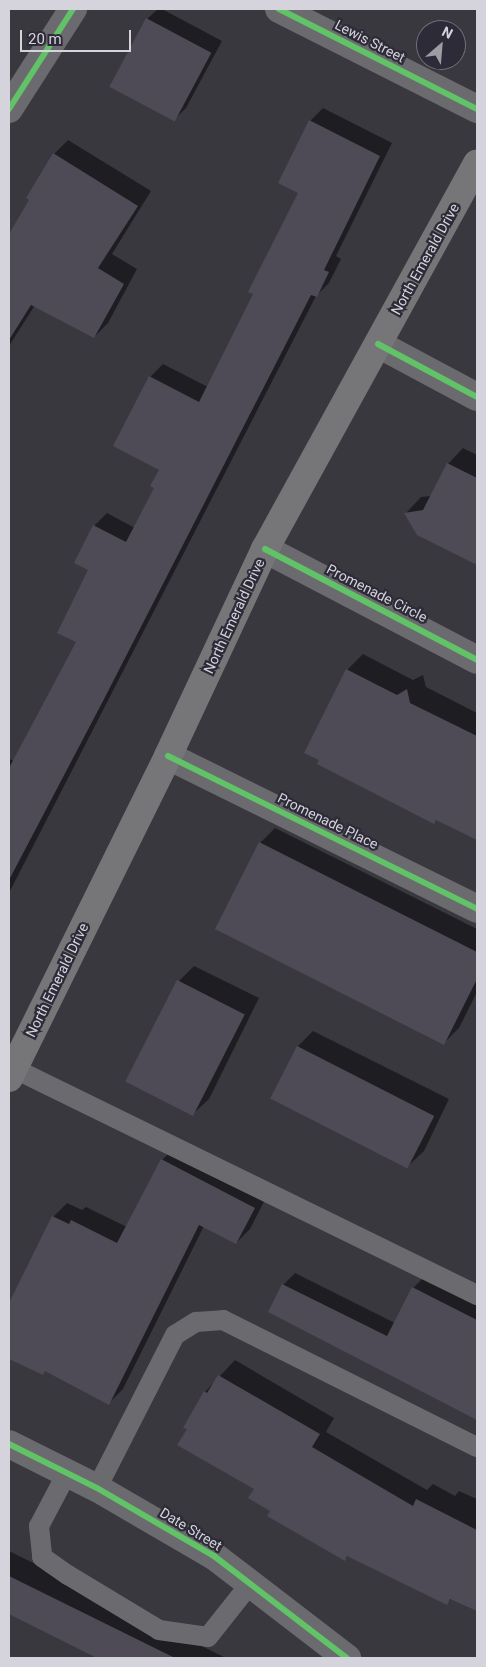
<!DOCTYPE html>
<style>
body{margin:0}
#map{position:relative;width:486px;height:1667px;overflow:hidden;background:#39383f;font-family:Roboto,sans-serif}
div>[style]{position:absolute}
.shadow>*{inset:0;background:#0007}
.building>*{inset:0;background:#4e4b57;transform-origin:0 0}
.lane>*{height:20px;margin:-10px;padding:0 10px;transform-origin:10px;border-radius:10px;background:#6b6a6e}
.street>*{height:28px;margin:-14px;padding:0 14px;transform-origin:14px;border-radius:14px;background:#6b6a6e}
.secondary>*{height:28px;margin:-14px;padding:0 14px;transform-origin:14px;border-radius:14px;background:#767679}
.cycleway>*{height:6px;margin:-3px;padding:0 3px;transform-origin:3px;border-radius:3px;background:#61c268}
span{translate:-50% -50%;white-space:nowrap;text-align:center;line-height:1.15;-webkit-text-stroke:4.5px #2e2b38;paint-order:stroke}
.street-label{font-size:14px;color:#d5d3db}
.frame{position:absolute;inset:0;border:10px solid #d5d3db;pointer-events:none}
.north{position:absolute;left:416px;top:20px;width:50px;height:50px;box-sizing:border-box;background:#2e2b38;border:1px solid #716e79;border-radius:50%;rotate:27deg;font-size:14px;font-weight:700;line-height:20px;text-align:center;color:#d5d3db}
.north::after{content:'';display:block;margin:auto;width:18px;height:22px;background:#9e9da4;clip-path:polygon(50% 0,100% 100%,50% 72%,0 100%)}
.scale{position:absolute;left:20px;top:30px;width:111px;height:22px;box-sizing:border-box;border:2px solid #d5d3db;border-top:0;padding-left:6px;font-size:15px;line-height:18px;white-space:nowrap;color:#d5d3db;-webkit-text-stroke:4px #2e2b38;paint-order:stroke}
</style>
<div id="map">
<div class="shadow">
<div style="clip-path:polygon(158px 9px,162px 9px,222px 41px,186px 108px,174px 120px,147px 19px)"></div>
<div style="clip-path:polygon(323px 108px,392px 143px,336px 256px,341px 259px,329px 283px,316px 296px,9px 893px,9px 759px,14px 761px,77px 642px,90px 570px,94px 526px,107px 513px,135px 528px,155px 487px,160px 469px,150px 377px,163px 364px,208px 387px,255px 294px,300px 192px,310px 121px)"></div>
<div style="clip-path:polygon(68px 140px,151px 191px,112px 254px,137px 269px,108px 323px,94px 337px,35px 305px,9px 346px,9px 245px,54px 154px)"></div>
<div style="clip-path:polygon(463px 448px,477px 455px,477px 563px,418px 534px,406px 513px,421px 497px,431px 496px,448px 464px)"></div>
<div style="clip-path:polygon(363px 654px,413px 680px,423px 675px,426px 687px,477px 713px,477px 839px,437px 819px,434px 822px,347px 670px)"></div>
<div style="clip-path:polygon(275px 828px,477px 929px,477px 992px,459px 1028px,444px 1043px,260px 843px)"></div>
<div style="clip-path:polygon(194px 966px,259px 998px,209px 1099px,193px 1114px,179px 981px)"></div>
<div style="clip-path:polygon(313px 1031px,449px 1099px,424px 1151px,408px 1166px,298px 1046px)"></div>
<div style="clip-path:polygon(176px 1146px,268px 1194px,250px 1229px,236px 1243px,204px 1226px,123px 1389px,109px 1403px,46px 1370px,42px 1374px,9px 1358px,9px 1304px,53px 1217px,67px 1203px,82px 1210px,86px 1207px,127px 1227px,162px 1160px)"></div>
<div style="clip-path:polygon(295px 1273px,395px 1323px,413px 1288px,425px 1276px,477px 1303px,477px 1418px,270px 1312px,283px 1285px)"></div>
<div style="clip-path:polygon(235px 1360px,334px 1418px,326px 1432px,427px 1490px,433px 1484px,455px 1496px,459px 1491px,477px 1499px,477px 1610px,452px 1598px,446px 1604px,349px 1555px,345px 1559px,272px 1510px,256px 1489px,188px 1429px,205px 1392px)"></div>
<div style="clip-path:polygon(9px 1551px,226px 1658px,100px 1658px,9px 1613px)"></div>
</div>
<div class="building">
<div style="left:146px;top:18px;width:74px;height:78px;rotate:28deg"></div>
<div style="clip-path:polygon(309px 120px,380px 156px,324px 270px,329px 272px,317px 297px,311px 295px,103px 701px,9px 880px,9px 768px,76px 642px,57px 633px,88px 570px,74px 563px,93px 525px,126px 542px,154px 488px,150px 486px,159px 470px,113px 446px,149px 376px,199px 402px,253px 294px,248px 292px,298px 193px,278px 183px)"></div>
<div style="clip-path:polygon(53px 153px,138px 206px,98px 268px,124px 284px,94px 338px,31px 305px,9px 340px,9px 234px,29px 200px,26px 198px)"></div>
<div style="clip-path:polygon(447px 463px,477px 478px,477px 565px,417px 535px,404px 513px,423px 510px)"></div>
<div style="clip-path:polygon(346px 669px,397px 695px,407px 689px,410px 703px,477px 736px,477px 840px,436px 820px,434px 824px,317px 764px,319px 760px,304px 753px)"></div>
<div style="clip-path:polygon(259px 842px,477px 952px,477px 979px,444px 1045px,215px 929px)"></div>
<div style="left:177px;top:980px;width:76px;height:114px;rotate:27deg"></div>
<div style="left:297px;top:1046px;width:154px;height:59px;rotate:27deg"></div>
<div style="clip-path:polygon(161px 1159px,255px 1208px,236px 1244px,199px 1225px,109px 1405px,45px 1371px,43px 1375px,9px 1359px,9px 1303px,52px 1216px,69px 1224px,71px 1220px,117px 1243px)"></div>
<div style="clip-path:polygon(282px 1284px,387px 1336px,412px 1287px,477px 1320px,477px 1420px,268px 1312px)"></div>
<div style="clip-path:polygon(218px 1375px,320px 1434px,312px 1447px,413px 1506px,416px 1499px,477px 1530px,477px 1611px,450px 1599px,447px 1605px,347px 1556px,345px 1561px,267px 1516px,270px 1511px,248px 1498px,254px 1489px,177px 1445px,187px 1429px,183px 1428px,204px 1391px,207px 1393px)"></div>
<div style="clip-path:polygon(9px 1576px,175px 1658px,97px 1658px,9px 1614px)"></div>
</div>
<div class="lane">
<div style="left:13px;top:1068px;width:517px;rotate:26.07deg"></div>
<div style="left:67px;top:1473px;width:60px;rotate:117.8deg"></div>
<div style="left:39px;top:1526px;width:31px;rotate:84deg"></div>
<div style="left:42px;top:1557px;width:32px;rotate:35deg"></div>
<div style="left:68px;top:1575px;width:106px;rotate:31.1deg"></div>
<div style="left:159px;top:1630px;width:49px;rotate:8.1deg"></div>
<div style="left:208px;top:1637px;width:68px;rotate:-51.6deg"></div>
<div style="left:97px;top:1488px;width:172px;rotate:-63deg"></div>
<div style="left:175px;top:1335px;width:25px;rotate:-32deg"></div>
<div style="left:196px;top:1322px;width:27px;rotate:-4deg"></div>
<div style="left:223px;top:1320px;width:284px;rotate:26.6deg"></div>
</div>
<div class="street">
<div style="left:279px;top:9px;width:222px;rotate:26.8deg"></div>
<div style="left:9px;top:109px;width:119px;rotate:-57.4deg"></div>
<div style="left:378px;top:344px;width:112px;rotate:28.2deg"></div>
<div style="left:265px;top:549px;width:239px;rotate:27.6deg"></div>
<div style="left:168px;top:756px;width:345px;rotate:26.3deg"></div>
<div style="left:9px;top:1444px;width:98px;rotate:26.6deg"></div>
<div style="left:97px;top:1488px;width:135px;rotate:30.2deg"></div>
<div style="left:214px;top:1556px;width:168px;rotate:37.5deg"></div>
</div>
<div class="secondary">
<div style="left:9px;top:1078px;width:359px;rotate:-63.7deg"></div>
<div style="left:168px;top:756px;width:229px;rotate:-64.9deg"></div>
<div style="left:265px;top:549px;width:440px;rotate:-61.2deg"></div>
</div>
<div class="cycleway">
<div style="left:279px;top:9px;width:222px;rotate:26.8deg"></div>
<div style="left:9px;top:109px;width:119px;rotate:-57.4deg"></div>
<div style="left:378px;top:344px;width:112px;rotate:28.2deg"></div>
<div style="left:265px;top:549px;width:239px;rotate:27.6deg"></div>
<div style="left:168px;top:756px;width:345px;rotate:26.3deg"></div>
<div style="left:9px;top:1444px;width:98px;rotate:26.6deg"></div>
<div style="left:97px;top:1488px;width:135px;rotate:30.2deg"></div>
<div style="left:214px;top:1556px;width:168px;rotate:37.5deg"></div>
</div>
<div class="street-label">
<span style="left:370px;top:41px;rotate:27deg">Lewis Street</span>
<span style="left:425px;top:259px;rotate:-61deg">North Emerald Drive</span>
<span style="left:377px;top:593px;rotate:27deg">Promenade Circle</span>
<span style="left:234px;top:616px;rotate:-65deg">North Emerald Drive</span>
<span style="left:328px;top:821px;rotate:26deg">Promenade Place</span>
<span style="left:57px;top:980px;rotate:-64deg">North Emerald Drive</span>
<span style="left:191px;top:1529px;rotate:31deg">Date Street</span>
</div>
<div class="frame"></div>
<div class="north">N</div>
<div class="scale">20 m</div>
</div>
